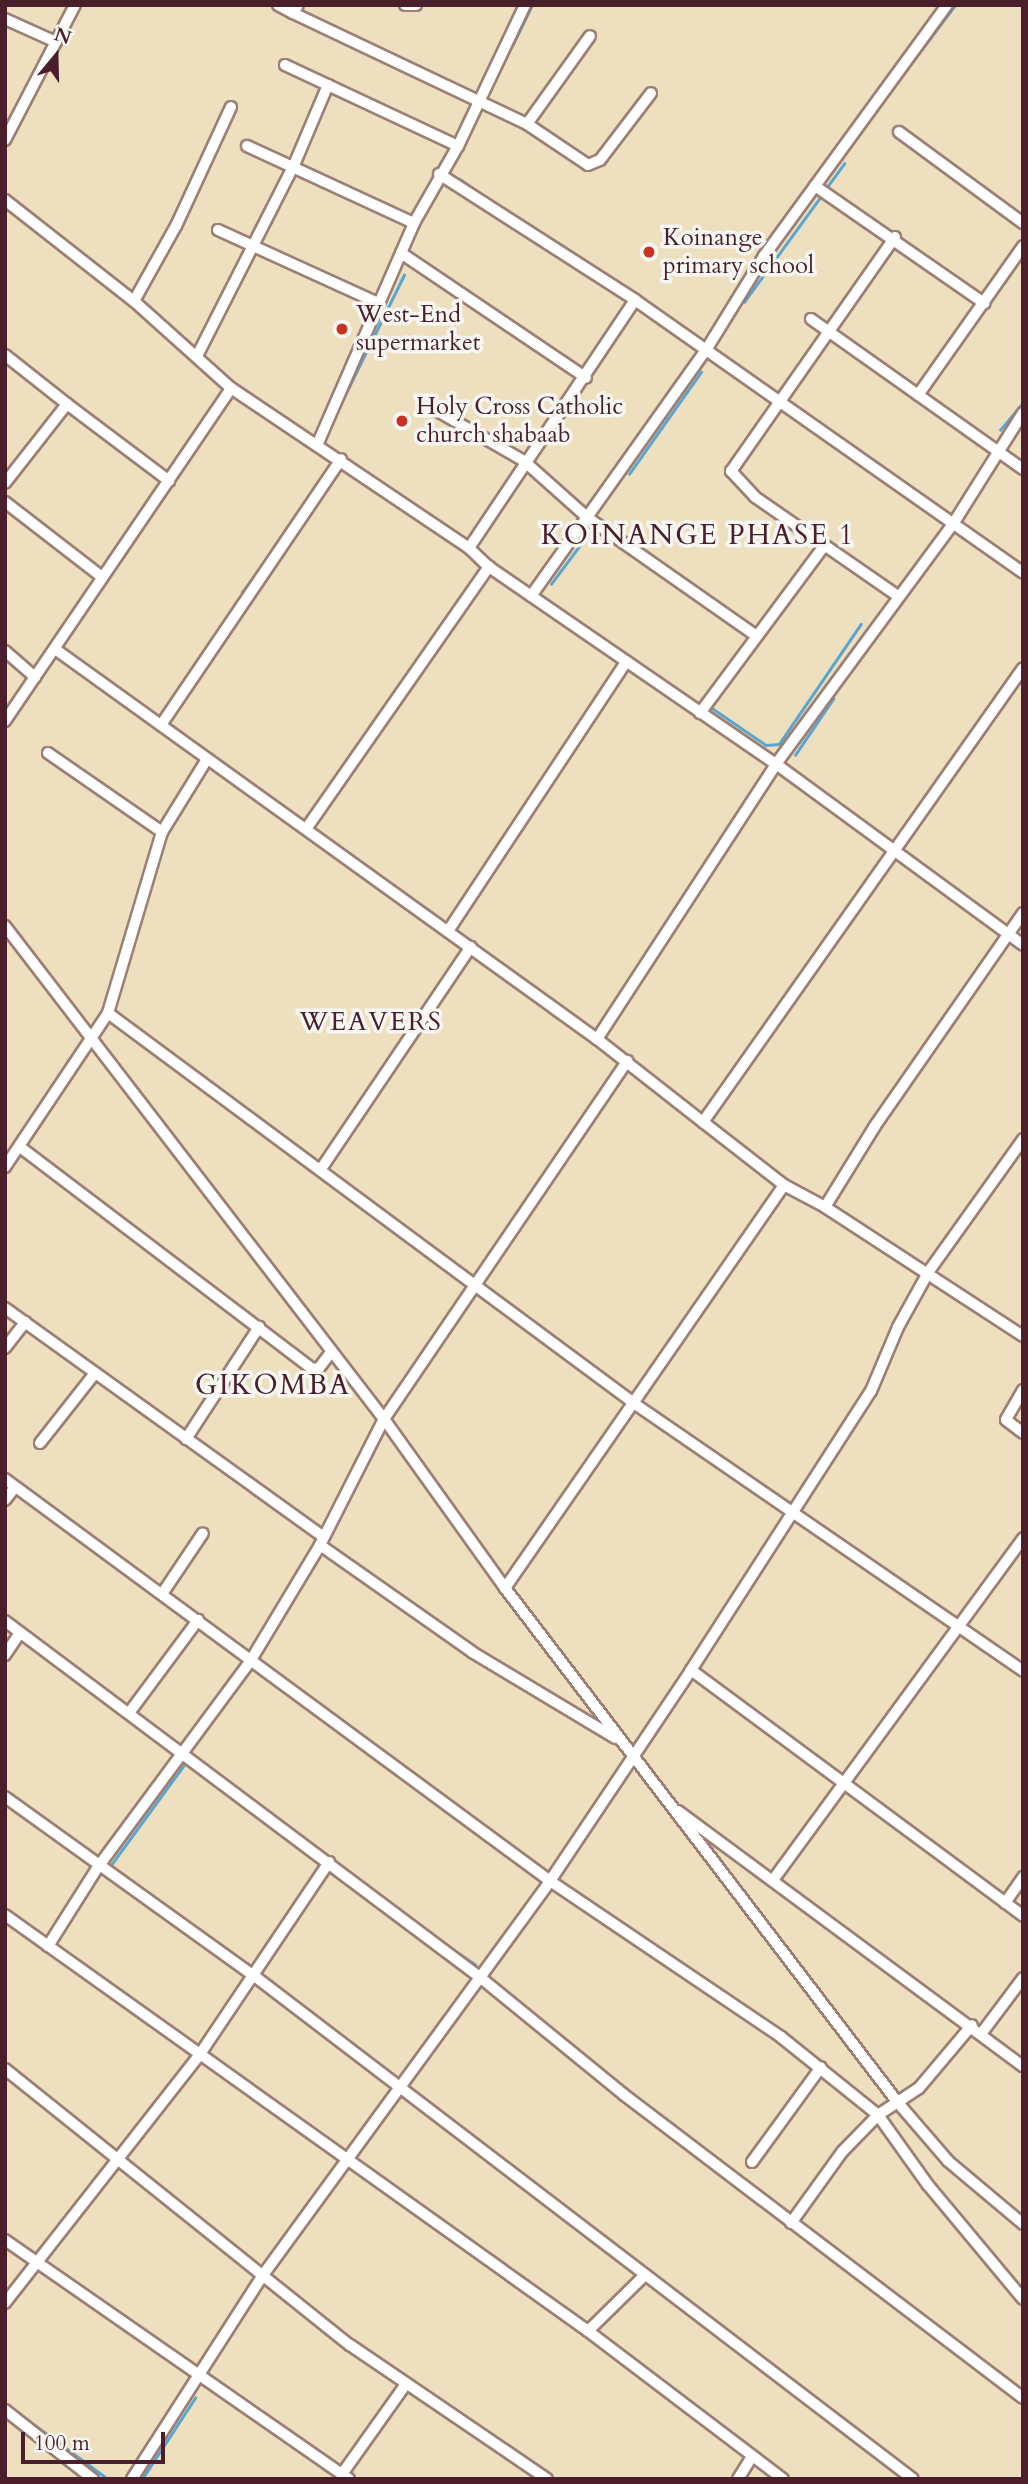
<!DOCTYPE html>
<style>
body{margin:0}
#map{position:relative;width:1028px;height:2484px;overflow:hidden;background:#eedfbf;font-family:Cardo,serif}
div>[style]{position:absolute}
.stream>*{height:2.5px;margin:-1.25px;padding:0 1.25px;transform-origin:1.25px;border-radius:1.25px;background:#5aa6d3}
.roads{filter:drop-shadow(2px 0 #9c7f75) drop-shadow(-2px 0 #9c7f75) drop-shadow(0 2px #9c7f75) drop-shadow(0 -2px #9c7f75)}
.minor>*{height:10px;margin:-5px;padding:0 5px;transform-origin:5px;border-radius:5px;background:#fff}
.dots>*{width:19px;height:19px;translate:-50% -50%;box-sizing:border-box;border:4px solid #f6f6f2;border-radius:50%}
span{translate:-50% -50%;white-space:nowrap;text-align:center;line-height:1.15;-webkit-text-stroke:7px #f6f6f2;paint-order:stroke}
.poi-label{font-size:24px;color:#4a1f2b}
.left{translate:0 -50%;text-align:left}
.neighbourhood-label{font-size:26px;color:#4a1f2b;letter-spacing:2px}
.quarter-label{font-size:28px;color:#4a1f2b;letter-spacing:2px}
.frame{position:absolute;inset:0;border:7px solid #4a1f2b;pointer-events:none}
.north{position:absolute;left:21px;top:21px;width:70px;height:70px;-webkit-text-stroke:5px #f6f6f2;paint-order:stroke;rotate:19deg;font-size:19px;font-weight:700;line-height:28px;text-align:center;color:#4a1f2b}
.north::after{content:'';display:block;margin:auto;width:24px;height:32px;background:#4a1f2b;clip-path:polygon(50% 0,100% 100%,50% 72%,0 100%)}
.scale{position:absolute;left:21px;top:2432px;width:144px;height:32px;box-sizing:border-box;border:4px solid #4a1f2b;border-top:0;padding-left:9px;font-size:21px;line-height:24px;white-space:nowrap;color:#4a1f2b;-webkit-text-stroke:5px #f6f6f2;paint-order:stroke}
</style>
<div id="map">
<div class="stream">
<div style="left:512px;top:46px;width:46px;rotate:-64deg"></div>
<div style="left:892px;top:89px;width:105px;rotate:-53.1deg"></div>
<div style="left:460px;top:179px;width:50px;rotate:35.3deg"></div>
<div style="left:827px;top:187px;width:29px;rotate:-54deg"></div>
<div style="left:744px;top:302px;width:131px;rotate:-54deg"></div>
<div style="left:339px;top:407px;width:147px;rotate:-63.8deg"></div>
<div style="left:1000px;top:430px;width:35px;rotate:-50deg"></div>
<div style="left:629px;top:474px;width:125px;rotate:-54.8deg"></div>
<div style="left:551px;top:584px;width:64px;rotate:-53.3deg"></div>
<div style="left:242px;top:592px;width:36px;rotate:-52deg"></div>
<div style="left:712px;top:708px;width:65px;rotate:34.4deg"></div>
<div style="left:766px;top:745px;width:13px;rotate:-4deg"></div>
<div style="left:779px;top:744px;width:145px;rotate:-55.7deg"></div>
<div style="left:795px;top:755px;width:68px;rotate:-55.8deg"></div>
<div style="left:111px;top:1551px;width:42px;rotate:36.3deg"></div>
<div style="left:111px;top:1865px;width:124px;rotate:-53.9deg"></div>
<div style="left:964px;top:1865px;width:48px;rotate:37.3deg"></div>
<div style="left:1010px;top:1899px;width:16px;rotate:38deg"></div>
<div style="left:442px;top:1942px;width:40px;rotate:34deg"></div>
<div style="left:5px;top:2403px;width:128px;rotate:36.4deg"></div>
<div style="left:5px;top:2417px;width:21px;rotate:37deg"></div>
<div style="left:125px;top:2479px;width:14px;rotate:-56deg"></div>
<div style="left:142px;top:2479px;width:97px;rotate:-56.8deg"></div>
</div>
<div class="roads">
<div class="minor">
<div style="left:278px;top:5px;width:17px;rotate:28deg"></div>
<div style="left:293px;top:13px;width:9px;rotate:-58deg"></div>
<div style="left:405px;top:5px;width:11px"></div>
<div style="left:293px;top:13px;width:259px;rotate:25.4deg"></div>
<div style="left:527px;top:124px;width:73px;rotate:33.9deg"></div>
<div style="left:588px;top:165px;width:13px;rotate:-23deg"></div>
<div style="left:600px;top:160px;width:84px;rotate:-52.7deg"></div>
<div style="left:5px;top:19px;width:56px;rotate:24.3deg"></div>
<div style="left:285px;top:65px;width:191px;rotate:25.1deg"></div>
<div style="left:527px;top:124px;width:108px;rotate:-54.4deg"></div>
<div style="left:899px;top:132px;width:154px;rotate:36.3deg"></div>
<div style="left:5px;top:140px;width:152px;rotate:-62.6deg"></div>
<div style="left:247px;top:146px;width:184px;rotate:24.8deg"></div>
<div style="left:439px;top:174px;width:233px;rotate:32.7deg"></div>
<div style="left:635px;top:300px;width:474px;rotate:35.1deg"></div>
<div style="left:815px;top:186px;width:206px;rotate:34.7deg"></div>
<div style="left:5px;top:200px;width:164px;rotate:38.1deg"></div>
<div style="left:134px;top:301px;width:130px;rotate:41.9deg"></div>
<div style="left:231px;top:388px;width:287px;rotate:33.9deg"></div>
<div style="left:469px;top:548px;width:28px;rotate:44deg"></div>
<div style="left:489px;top:567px;width:348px;rotate:34.5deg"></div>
<div style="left:776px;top:764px;width:306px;rotate:36.2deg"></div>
<div style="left:218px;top:230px;width:176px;rotate:24.5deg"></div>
<div style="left:895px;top:237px;width:286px;rotate:125deg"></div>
<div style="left:731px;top:471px;width:35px;rotate:47deg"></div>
<div style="left:755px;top:497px;width:174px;rotate:34.7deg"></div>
<div style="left:401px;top:253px;width:223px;rotate:34deg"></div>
<div style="left:134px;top:301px;width:86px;rotate:-60.8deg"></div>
<div style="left:176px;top:226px;width:131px;rotate:-65.2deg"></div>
<div style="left:811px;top:319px;width:260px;rotate:35.3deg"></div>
<div style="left:5px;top:355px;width:79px;rotate:38.3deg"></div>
<div style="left:67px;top:404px;width:100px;rotate:128.1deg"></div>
<div style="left:197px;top:356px;width:214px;rotate:-63.1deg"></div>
<div style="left:294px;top:165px;width:87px;rotate:-67deg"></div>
<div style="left:918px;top:395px;width:182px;rotate:-54.8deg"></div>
<div style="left:67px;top:404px;width:128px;rotate:37deg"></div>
<div style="left:434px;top:409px;width:104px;rotate:30deg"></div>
<div style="left:524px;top:461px;width:86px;rotate:41.7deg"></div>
<div style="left:588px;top:518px;width:204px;rotate:35deg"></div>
<div style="left:318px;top:443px;width:240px;rotate:-66.4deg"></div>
<div style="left:414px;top:223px;width:89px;rotate:-60.3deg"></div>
<div style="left:458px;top:146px;width:156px;rotate:-64.6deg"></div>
<div style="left:5px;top:502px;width:123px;rotate:37.7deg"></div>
<div style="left:469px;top:548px;width:298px;rotate:-56.2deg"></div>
<div style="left:531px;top:596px;width:302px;rotate:-54.6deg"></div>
<div style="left:706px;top:350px;width:110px;rotate:-58.3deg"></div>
<div style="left:764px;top:256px;width:311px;rotate:-53.9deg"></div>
<div style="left:55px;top:649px;width:668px;rotate:35.74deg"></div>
<div style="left:597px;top:1039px;width:135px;rotate:38.1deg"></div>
<div style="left:703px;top:1122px;width:555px;rotate:-54.82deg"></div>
<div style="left:5px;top:651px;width:40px;rotate:41deg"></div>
<div style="left:700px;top:713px;width:208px;rotate:-53.4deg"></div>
<div style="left:5px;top:721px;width:402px;rotate:-55.8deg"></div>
<div style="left:161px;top:725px;width:321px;rotate:-55.9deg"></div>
<div style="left:48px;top:753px;width:139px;rotate:34.7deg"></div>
<div style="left:306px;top:829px;width:320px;rotate:-55.1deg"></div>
<div style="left:1023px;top:913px;width:259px;rotate:124.8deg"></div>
<div style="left:875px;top:1126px;width:95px;rotate:121.7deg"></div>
<div style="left:825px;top:1207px;width:236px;rotate:33.1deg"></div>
<div style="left:5px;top:926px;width:622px;rotate:52.45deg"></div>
<div style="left:384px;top:1419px;width:208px;rotate:54.4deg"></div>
<div style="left:505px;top:1588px;width:649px;rotate:52.64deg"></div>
<div style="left:899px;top:2104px;width:75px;rotate:49.3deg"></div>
<div style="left:948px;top:2161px;width:98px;rotate:40deg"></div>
<div style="left:448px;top:931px;width:323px;rotate:-56.5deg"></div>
<div style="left:108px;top:1013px;width:656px;rotate:36.57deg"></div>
<div style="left:635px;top:1404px;width:471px;rotate:34.5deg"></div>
<div style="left:597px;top:1039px;width:328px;rotate:-56.9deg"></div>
<div style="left:776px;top:764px;width:298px;rotate:-53.6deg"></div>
<div style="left:953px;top:524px;width:131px;rotate:-57.8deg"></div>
<div style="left:703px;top:1122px;width:103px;rotate:37.9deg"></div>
<div style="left:784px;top:1185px;width:47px;rotate:28.2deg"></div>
<div style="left:20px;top:1147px;width:368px;rotate:37.2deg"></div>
<div style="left:313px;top:1369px;width:6px;rotate:-9deg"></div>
<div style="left:319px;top:1368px;width:21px;rotate:-53deg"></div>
<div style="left:5px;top:1167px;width:185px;rotate:-56.2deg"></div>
<div style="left:108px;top:1013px;width:189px;rotate:-73.4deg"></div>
<div style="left:162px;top:832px;width:86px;rotate:-58.3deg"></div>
<div style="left:321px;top:1169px;width:268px;rotate:-56deg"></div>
<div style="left:5px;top:1308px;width:390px;rotate:35.7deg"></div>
<div style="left:5px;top:1348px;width:33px;rotate:-52deg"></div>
<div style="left:1023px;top:1390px;width:34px;rotate:120deg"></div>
<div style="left:1006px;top:1420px;width:21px;rotate:37deg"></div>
<div style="left:186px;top:1439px;width:134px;rotate:-56.9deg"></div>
<div style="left:40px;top:1443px;width:89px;rotate:-51.8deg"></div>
<div style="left:5px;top:1479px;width:677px;rotate:36.41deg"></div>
<div style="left:550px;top:1881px;width:279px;rotate:34deg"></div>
<div style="left:781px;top:2037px;width:124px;rotate:38.8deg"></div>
<div style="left:878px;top:2115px;width:49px;rotate:-33.4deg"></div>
<div style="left:919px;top:2088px;width:82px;rotate:-49.9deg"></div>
<div style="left:5px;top:1500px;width:16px;rotate:-52deg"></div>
<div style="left:320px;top:1545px;width:186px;rotate:35.1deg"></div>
<div style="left:472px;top:1652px;width:167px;rotate:31deg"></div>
<div style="left:505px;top:1588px;width:490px;rotate:-55.3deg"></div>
<div style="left:162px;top:1594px;width:73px;rotate:-56.1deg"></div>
<div style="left:5px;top:1621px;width:595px;rotate:36.87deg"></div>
<div style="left:481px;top:1978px;width:183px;rotate:39.2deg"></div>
<div style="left:623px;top:2094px;width:502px;rotate:37.23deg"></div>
<div style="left:5px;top:1655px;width:27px;rotate:-56deg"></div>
<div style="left:691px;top:1670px;width:413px;rotate:36.5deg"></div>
<div style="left:129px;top:1713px;width:116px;rotate:-53.4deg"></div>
<div style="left:5px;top:1797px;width:305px;rotate:35.7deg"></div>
<div style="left:253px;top:1975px;width:830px;rotate:37.37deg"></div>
<div style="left:678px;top:1811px;width:429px;rotate:36.5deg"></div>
<div style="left:773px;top:1880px;width:424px;rotate:-53.8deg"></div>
<div style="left:1005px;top:1903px;width:32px;rotate:-55deg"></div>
<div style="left:5px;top:1915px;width:716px;rotate:35.51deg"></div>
<div style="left:588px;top:2331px;width:245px;rotate:37.2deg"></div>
<div style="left:48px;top:1946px;width:93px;rotate:-57.7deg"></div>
<div style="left:98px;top:1867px;width:257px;rotate:-53.5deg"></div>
<div style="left:251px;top:1660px;width:134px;rotate:-59deg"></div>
<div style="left:320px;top:1545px;width:141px;rotate:-63.1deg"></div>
<div style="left:384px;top:1419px;width:433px;rotate:-55.8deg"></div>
<div style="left:981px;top:2034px;width:70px;rotate:-53.1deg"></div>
<div style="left:5px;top:2069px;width:442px;rotate:38.7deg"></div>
<div style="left:350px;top:2345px;width:238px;rotate:34.2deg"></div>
<div style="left:752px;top:2162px;width:117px;rotate:-54deg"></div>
<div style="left:791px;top:2223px;width:87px;rotate:-54.3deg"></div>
<div style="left:842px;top:2152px;width:52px;rotate:-45.8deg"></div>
<div style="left:878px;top:2115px;width:86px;rotate:54.5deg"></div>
<div style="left:928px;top:2185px;width:148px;rotate:50.2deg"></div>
<div style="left:5px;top:2240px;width:419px;rotate:34.8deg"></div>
<div style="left:5px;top:2303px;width:313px;rotate:-51.9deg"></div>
<div style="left:198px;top:2057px;width:235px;rotate:-56.1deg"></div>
<div style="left:588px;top:2331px;width:80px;rotate:-44.5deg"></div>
<div style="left:5px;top:2410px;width:112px;rotate:38.1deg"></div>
<div style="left:342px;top:2474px;width:110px;rotate:-54.6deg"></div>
<div style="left:132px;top:2479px;width:242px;rotate:-57.3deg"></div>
<div style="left:263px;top:2275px;width:487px;rotate:-53.9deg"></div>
<div style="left:550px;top:1881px;width:254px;rotate:-56.2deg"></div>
<div style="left:691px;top:1670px;width:332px;rotate:-57.2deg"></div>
<div style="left:871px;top:1391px;width:69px;rotate:-67.1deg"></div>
<div style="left:898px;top:1327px;width:64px;rotate:-61deg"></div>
<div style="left:929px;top:1271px;width:162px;rotate:-54.5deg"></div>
<div style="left:738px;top:2479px;width:26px;rotate:-58deg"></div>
</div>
</div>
<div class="dots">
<div style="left:649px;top:252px;background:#c8321e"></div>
<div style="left:342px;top:329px;background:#c8321e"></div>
<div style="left:402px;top:421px;background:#c8321e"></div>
</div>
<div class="poi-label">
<span class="left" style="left:663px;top:252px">Koinange<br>primary school</span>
<span class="left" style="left:356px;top:329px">West-End<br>supermarket</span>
<span class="left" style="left:416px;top:421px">Holy Cross Catholic<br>church shabaab</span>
</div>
<div class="neighbourhood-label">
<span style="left:371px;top:1022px">WEAVERS</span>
</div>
<div class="quarter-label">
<span style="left:698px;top:535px">KOINANGE PHASE 1</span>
<span style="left:273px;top:1385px">GIKOMBA</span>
</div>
<div class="frame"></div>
<div class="north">N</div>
<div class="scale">100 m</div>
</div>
